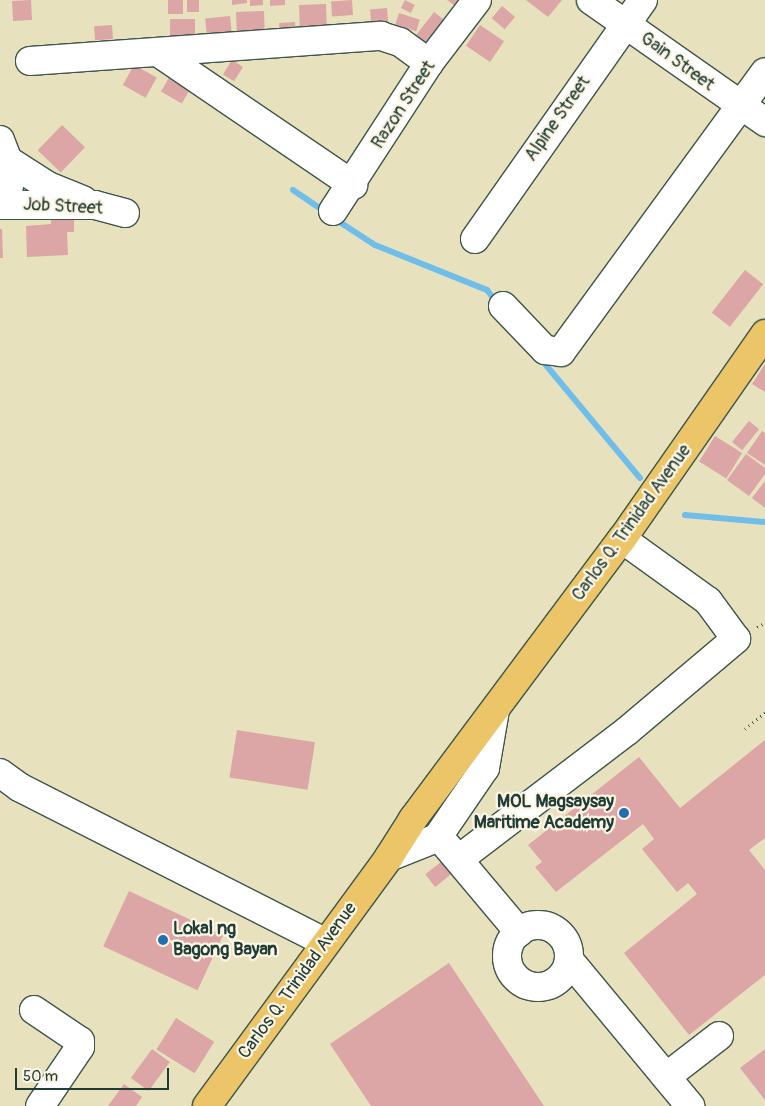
<!DOCTYPE html>
<style>
body{margin:0}
#map{position:relative;width:765px;height:1106px;overflow:hidden;background:#e8e1be;font-family:Pangolin,sans-serif}
div>[style]{position:absolute}
.stream>*{height:6px;margin:-3px;padding:0 3px;transform-origin:3px;border-radius:3px;background:#6fbeea}
.building>*{inset:0;background:#dba6a5;transform-origin:0 0}
.path>*{height:3px;margin-top:-1.5px;transform-origin:0;background:repeating-linear-gradient(90deg,#3d5649 0 1px,transparent 0 5px)}
.roads{filter:drop-shadow(1px 0 #3d5649) drop-shadow(-1px 0 #3d5649) drop-shadow(0 1px #3d5649) drop-shadow(0 -1px #3d5649)}
.minor>*{height:28px;margin:-14px;padding:0 14px;transform-origin:14px;border-radius:14px;background:#fff}
.minor>.ring{margin:-14px;padding:0;box-sizing:content-box;background:none;border:28px solid #fff;border-radius:50%}
.major>*{height:28px;margin:-14px;padding:0 14px;transform-origin:14px;border-radius:14px;background:#ecc569}
.dots>*{width:14px;height:14px;translate:-50% -50%;box-sizing:border-box;border:2px solid #fcf5e5;border-radius:50%}
span{translate:-50% -50%;white-space:nowrap;text-align:center;line-height:1.15;-webkit-text-stroke:4.5px #fcf5e5;paint-order:stroke}
.street-label{font-size:18px;color:#1f3d34}
.poi-label{font-size:18px;color:#1f3d34;font-weight:700}
.right{translate:-100% -50%;text-align:right}
.left{translate:0 -50%;text-align:left}
.scale{position:absolute;left:15px;top:1068px;width:154px;height:22px;box-sizing:border-box;border:2px solid #1f3d34;border-top:0;padding-left:6px;font-size:15px;line-height:18px;white-space:nowrap;color:#1f3d34;-webkit-text-stroke:4px #fcf5e5;paint-order:stroke}
</style>
<div id="map">
<div class="stream">
<div style="left:293px;top:190px;width:41px;rotate:34.1deg"></div>
<div style="left:335px;top:219px;width:48px;rotate:33deg"></div>
<div style="left:375px;top:245px;width:121px;rotate:21.9deg"></div>
<div style="left:487px;top:290px;width:16px;rotate:52deg"></div>
<div style="left:540px;top:358px;width:156px;rotate:50.2deg"></div>
<div style="left:685px;top:515px;width:80px;rotate:5deg"></div>
</div>
<div class="building">
<div style="left:31px;top:0;width:20px;height:19px;rotate:87deg"></div>
<div style="left:168px;top:0;width:15px;height:14px"></div>
<div style="left:187px;top:0;width:12px;height:12px"></div>
<div style="clip-path:polygon(232px 0,247px 0,247px 3px,232px 5px)"></div>
<div style="clip-path:polygon(250px 0,263px 0,263px 5px,250px 6px)"></div>
<div style="clip-path:polygon(270px 0,285px 0,285px 5px,270px 6px)"></div>
<div style="left:352px;top:0;width:15px;height:21px;rotate:86deg"></div>
<div style="left:405px;top:0;width:11px;height:9px;rotate:27deg"></div>
<div style="clip-path:polygon(447px 0,459px 0,454px 5px)"></div>
<div style="clip-path:polygon(526px 0,562px 0,548px 17px)"></div>
<div style="left:326px;top:4px;width:27px;height:27px;rotate:88deg"></div>
<div style="left:502px;top:6px;width:17px;height:16px;rotate:40deg"></div>
<div style="left:387px;top:8px;width:22px;height:17px;rotate:85deg"></div>
<div style="left:264px;top:11px;width:24px;height:28px;rotate:88deg"></div>
<div style="left:434px;top:12px;width:24px;height:31px;rotate:38deg"></div>
<div style="left:399px;top:13px;width:22px;height:12px;rotate:18deg"></div>
<div style="left:230px;top:16px;width:18px;height:25px;rotate:84deg"></div>
<div style="left:170px;top:19px;width:25px;height:31px"></div>
<div style="left:295px;top:22px;width:15px;height:16px;rotate:86deg"></div>
<div style="left:112px;top:25px;width:14px;height:18px;rotate:86deg"></div>
<div style="left:480px;top:25px;width:29px;height:25px;rotate:34deg"></div>
<div style="left:232px;top:60px;width:13px;height:17px;rotate:32deg"></div>
<div style="left:134px;top:65px;width:26px;height:23px;rotate:29deg"></div>
<div style="left:174px;top:69px;width:24px;height:26px;rotate:30deg"></div>
<div style="left:62px;top:125px;width:32px;height:35px;rotate:44deg"></div>
<div style="clip-path:polygon(74px 215px,74px 232px,67px 232px,68px 255px,27px 257px,26px 226px,51px 224px,51px 216px)"></div>
<div style="clip-path:polygon(0 229px,2px 229px,3px 258px,0 258px)"></div>
<div style="left:745px;top:270px;width:23px;height:54px;rotate:38deg"></div>
<div style="clip-path:polygon(765px 364px,765px 392px,752px 384px)"></div>
<div style="left:749px;top:421px;width:13px;height:27px;rotate:39deg"></div>
<div style="clip-path:polygon(762px 431px,765px 433px,765px 465px,747px 453px)"></div>
<div style="left:715px;top:436px;width:32px;height:30px;rotate:32deg"></div>
<div style="clip-path:polygon(746px 454px,765px 468px,765px 474px,749px 496px,727px 480px)"></div>
<div style="clip-path:polygon(765px 481px,765px 508px,752px 498px)"></div>
<div style="left:237px;top:730px;width:79px;height:48px;rotate:9deg"></div>
<div style="clip-path:polygon(765px 740px,765px 838px,749px 850px,765px 870px,765px 975px,689px 1035px,624px 953px,697px 894px,688px 883px,677px 892px,642px 849px,654px 839px,643px 824px,556px 892px,535px 867px,542px 862px,528px 845px,639px 757px,680px 808px)"></div>
<div style="left:441px;top:862px;width:16px;height:20px;rotate:52deg"></div>
<div style="left:129px;top:891px;width:104px;height:61px;rotate:25deg"></div>
<div style="clip-path:polygon(449px 963px,544px 1106px,371px 1106px,330px 1044px)"></div>
<div style="left:176px;top:1018px;width:45px;height:37px;rotate:32deg"></div>
<div style="left:152px;top:1049px;width:22px;height:36px;rotate:36deg"></div>
<div style="clip-path:polygon(765px 1049px,765px 1100px,740px 1068px)"></div>
<div style="clip-path:polygon(124px 1084px,142px 1097px,136px 1106px,108px 1106px)"></div>
</div>
<div class="path">
<div style="left:757px;top:627px;width:9px;rotate:-27deg"></div>
<div style="left:745px;top:729px;width:26px;rotate:-39deg"></div>
</div>
<div class="roads">
<div class="minor">
<div style="left:591px;top:0;width:213px;rotate:35deg"></div>
<div style="left:159px;top:53px;width:235px;rotate:34.2deg"></div>
<div style="left:30px;top:61px;width:352px;rotate:-4.1deg"></div>
<div style="left:381px;top:36px;width:20px;rotate:18deg"></div>
<div style="left:400px;top:42px;width:36px;rotate:36deg"></div>
<div style="left:0;top:140px;width:34px;rotate:69deg"></div>
<div style="left:12px;top:172px;width:25px;rotate:102deg"></div>
<div style="left:7px;top:196px;width:11px;rotate:131deg"></div>
<div style="left:9px;top:161px;width:46px;rotate:32.7deg"></div>
<div style="left:48px;top:186px;width:38px;rotate:22deg"></div>
<div style="left:0;top:205px;width:95px"></div>
<div style="left:95px;top:205px;width:31px;rotate:15deg"></div>
<div style="left:333px;top:211px;width:176px;rotate:-57deg"></div>
<div style="left:429px;top:63px;width:79px;rotate:-52.7deg"></div>
<div style="left:475px;top:239px;width:292px;rotate:-54.9deg"></div>
<div style="left:503px;top:306px;width:61px;rotate:46.3deg"></div>
<div style="left:545px;top:350px;width:16px;rotate:7deg"></div>
<div style="left:561px;top:352px;width:346px;rotate:-53.9deg"></div>
<div style="left:0;top:773px;width:24px;rotate:36deg"></div>
<div style="left:19px;top:787px;width:344px;rotate:26.9deg"></div>
<div style="left:446px;top:845px;width:114px;rotate:50deg"></div>
<div style="left:389px;top:857px;width:52px;rotate:-21.6deg"></div>
<div style="left:437px;top:838px;width:85px;rotate:-55.6deg"></div>
<div style="left:485px;top:768px;width:59px;rotate:-80.2deg"></div>
<div style="left:459px;top:859px;width:211px;rotate:-37.3deg"></div>
<div style="left:627px;top:731px;width:143px;rotate:-40.2deg"></div>
<div style="left:736px;top:639px;width:47px;rotate:-126.4deg"></div>
<div style="left:708px;top:601px;width:106px;rotate:-144.2deg"></div>
<div class="ring" style="left:507px;top:925px;width:34px;height:34px"></div>
<div style="left:569px;top:960px;width:190px;rotate:50.3deg"></div>
<div style="left:34px;top:1010px;width:55px;rotate:34deg"></div>
<div style="left:80px;top:1041px;width:6px;rotate:90deg"></div>
<div style="left:80px;top:1047px;width:71px;rotate:124.1deg"></div>
<div style="left:666px;top:1077px;width:67px;rotate:-37.7deg"></div>
</div>
<div class="major">
<div style="left:207px;top:1106px;width:308px;rotate:-53.8deg"></div>
<div style="left:389px;top:857px;width:45px;rotate:-57.7deg"></div>
<div style="left:413px;top:819px;width:349px;rotate:-53.3deg"></div>
<div style="left:622px;top:539px;width:250px;rotate:-55.1deg"></div>
</div>
</div>
<div class="dots">
<div style="left:624px;top:813px;background:#1f6fb2"></div>
<div style="left:163px;top:940px;background:#1f6fb2"></div>
</div>
<div class="street-label">
<span style="left:677px;top:62px;rotate:36deg">Gain Street</span>
<span style="left:404px;top:105px;rotate:-57deg">Razon Street</span>
<span style="left:558px;top:119px;rotate:-55deg">Alpine Street</span>
<span style="left:63px;top:207px;rotate:3deg">Job Street</span>
<span style="left:632px;top:523px;rotate:-54deg">Carlos Q. Trinidad Avenue</span>
<span style="left:298px;top:981px;rotate:-54deg">Carlos Q. Trinidad Avenue</span>
</div>
<div class="poi-label">
<span class="right" style="left:614px;top:813px">MOL Magsaysay<br>Maritime Academy</span>
<span class="left" style="left:173px;top:940px">Lokal ng<br>Bagong Bayan</span>
</div>
<div class="scale">50 m</div>
</div>
